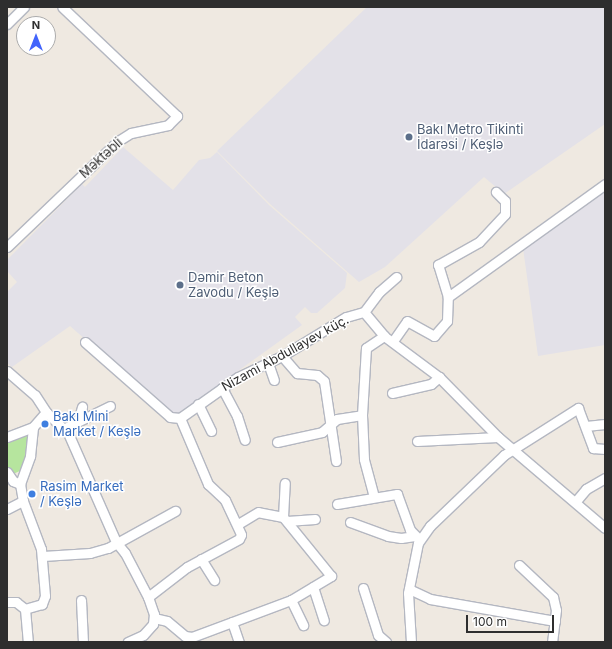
<!DOCTYPE html>
<meta charset="utf-8">
<style>
body{margin:0}
#map{position:relative;width:612px;height:649px;overflow:hidden;background:#efe9e1;font-family:Inter,sans-serif}
div>[style]{position:absolute}
.industrial>*{inset:0;background:#e3e1e8}
.green>*{inset:0;background:#b6e59e}
.roads{filter:drop-shadow(1px 0 #b4b7c1) drop-shadow(-1px 0 #b4b7c1) drop-shadow(0 1px #b4b7c1) drop-shadow(0 -1px #b4b7c1)}
.minor>*{height:9px;margin:-4.5px;padding:0 4.5px;transform-origin:4.5px;border-radius:4.5px;background:#fff}
.dots>*{width:11px;height:11px;translate:-50% -50%;box-sizing:border-box;border:2px solid #fff;border-radius:50%}
span{translate:-50% -50%;white-space:nowrap;text-align:center;line-height:1.15;-webkit-text-stroke:3px #fff;paint-order:stroke}
.service-label{font-size:13px;color:#4e5e75}
.left{translate:0 -50%;text-align:left}
.street-label{font-size:13px;color:#2e2e2e}
.shop-label{font-size:13px;color:#366cbe}
.frame{position:absolute;inset:0;border:8px solid #2e2e2e;pointer-events:none}
.north{position:absolute;left:16px;top:16px;width:40px;height:40px;box-sizing:border-box;background:#fff;border:1px solid #ababab;border-radius:50%;rotate:0deg;font-size:11px;font-weight:700;line-height:16px;text-align:center;color:#2e2e2e}
.north::after{content:'';display:block;margin:auto;width:14px;height:18px;background:#4264fb;clip-path:polygon(50% 0,100% 100%,50% 72%,0 100%)}
.scale{position:absolute;left:466px;top:615px;width:88px;height:18px;box-sizing:border-box;border:2px solid #2e2e2e;border-top:0;padding-left:5px;font-size:12px;line-height:14px;white-space:nowrap;color:#2e2e2e;-webkit-text-stroke:3px #fff;paint-order:stroke}
</style>
<div id="map">
<div class="industrial">
<div style="clip-path:polygon(367px 7px,605px 7px,605px 124px,504px 194px,484px 177px,385px 267px,359px 282px,270px 204px,217px 151px)"></div>
<div style="clip-path:polygon(123px 147px,173px 190px,199px 160px,210px 158px,217px 152px,269px 205px,347px 273px,345px 288px,317px 313px,311px 313px,305px 307px,295px 317px,302px 325px,174px 417px,70px 326px,12px 367px,7px 363px,7px 292px,17px 282px,7px 271px,7px 260px,82px 184px,85px 187px)"></div>
<div style="clip-path:polygon(605px 189px,605px 345px,538px 356px,523px 248px)"></div>
</div>
<div class="green">
<div style="clip-path:polygon(28px 432px,28px 449px,22px 470px,11px 475px,7px 465px,7px 440px)"></div>
</div>
<div class="roads">
<div class="minor">
<div style="left:7px;top:24px;width:24px;rotate:-45deg"></div>
<div style="left:7px;top:247px;width:153px;rotate:-43.7deg"></div>
<div style="left:118px;top:141px;width:15px;rotate:-32deg"></div>
<div style="left:131px;top:133px;width:38px;rotate:-12deg"></div>
<div style="left:168px;top:125px;width:13px;rotate:-45deg"></div>
<div style="left:177px;top:116px;width:158px;rotate:-136.5deg"></div>
<div style="left:448px;top:297px;width:193px;rotate:-35.7deg"></div>
<div style="left:364px;top:312px;width:25px;rotate:-53deg"></div>
<div style="left:379px;top:292px;width:23px;rotate:-41deg"></div>
<div style="left:393px;top:341px;width:24px;rotate:-55deg"></div>
<div style="left:407px;top:321px;width:31px;rotate:29deg"></div>
<div style="left:434px;top:336px;width:20px;rotate:-49deg"></div>
<div style="left:447px;top:321px;width:24px;rotate:-88deg"></div>
<div style="left:448px;top:297px;width:34px;rotate:-107deg"></div>
<div style="left:438px;top:265px;width:47px;rotate:-29.3deg"></div>
<div style="left:479px;top:242px;width:38px;rotate:-47deg"></div>
<div style="left:505px;top:214px;width:13px;rotate:-90deg"></div>
<div style="left:505px;top:201px;width:13px;rotate:-135deg"></div>
<div style="left:85px;top:342px;width:113px;rotate:41.4deg"></div>
<div style="left:170px;top:417px;width:10px;rotate:6deg"></div>
<div style="left:180px;top:418px;width:72px;rotate:67deg"></div>
<div style="left:208px;top:484px;width:23px;rotate:43deg"></div>
<div style="left:225px;top:500px;width:38px;rotate:65deg"></div>
<div style="left:241px;top:535px;width:4px;rotate:117deg"></div>
<div style="left:239px;top:539px;width:59px;rotate:151.7deg"></div>
<div style="left:187px;top:567px;width:49px;rotate:142.4deg"></div>
<div style="left:282px;top:356px;width:23px;rotate:49deg"></div>
<div style="left:297px;top:373px;width:20px;rotate:6deg"></div>
<div style="left:317px;top:375px;width:9px;rotate:41deg"></div>
<div style="left:324px;top:381px;width:81px;rotate:81.5deg"></div>
<div style="left:268px;top:363px;width:18px;rotate:71deg"></div>
<div style="left:7px;top:371px;width:37px;rotate:41deg"></div>
<div style="left:35px;top:395px;width:20px;rotate:57deg"></div>
<div style="left:46px;top:412px;width:30px;rotate:44deg"></div>
<div style="left:68px;top:433px;width:119px;rotate:66.2deg"></div>
<div style="left:116px;top:542px;width:14px;rotate:51deg"></div>
<div style="left:125px;top:553px;width:50px;rotate:62.4deg"></div>
<div style="left:148px;top:597px;width:18px;rotate:71deg"></div>
<div style="left:154px;top:614px;width:10px;rotate:96deg"></div>
<div style="left:153px;top:624px;width:15px;rotate:132deg"></div>
<div style="left:143px;top:635px;width:17px;rotate:155deg"></div>
<div style="left:222px;top:388px;width:32px;rotate:62deg"></div>
<div style="left:237px;top:416px;width:25px;rotate:72deg"></div>
<div style="left:392px;top:393px;width:40px;rotate:-13deg"></div>
<div style="left:431px;top:384px;width:11px;rotate:-41deg"></div>
<div style="left:198px;top:404px;width:30px;rotate:64deg"></div>
<div style="left:180px;top:418px;width:71px;rotate:-35.3deg"></div>
<div style="left:238px;top:377px;width:49px;rotate:-25.5deg"></div>
<div style="left:282px;top:356px;width:75px;rotate:-31.4deg"></div>
<div style="left:346px;top:317px;width:19px;rotate:-16deg"></div>
<div style="left:364px;top:312px;width:31px;rotate:50deg"></div>
<div style="left:384px;top:336px;width:69px;rotate:36.7deg"></div>
<div style="left:439px;top:377px;width:84px;rotate:45.5deg"></div>
<div style="left:498px;top:437px;width:140px;rotate:40.4deg"></div>
<div style="left:78px;top:421px;width:15px;rotate:-74deg"></div>
<div style="left:586px;top:426px;width:19px;rotate:-6deg"></div>
<div style="left:65px;top:428px;width:50px;rotate:-26.1deg"></div>
<div style="left:7px;top:437px;width:28px;rotate:-21deg"></div>
<div style="left:417px;top:441px;width:81px;rotate:-2.8deg"></div>
<div style="left:277px;top:442px;width:46px;rotate:-12.5deg"></div>
<div style="left:322px;top:432px;width:20px;rotate:-41deg"></div>
<div style="left:337px;top:419px;width:25px;rotate:-9deg"></div>
<div style="left:7px;top:472px;width:11px;rotate:56deg"></div>
<div style="left:13px;top:481px;width:8px;rotate:23deg"></div>
<div style="left:374px;top:497px;width:39px;rotate:-105deg"></div>
<div style="left:364px;top:459px;width:44px;rotate:-92.6deg"></div>
<div style="left:362px;top:415px;width:67px;rotate:-86.6deg"></div>
<div style="left:366px;top:348px;width:22px;rotate:-34deg"></div>
<div style="left:23px;top:501px;width:51px;rotate:69.4deg"></div>
<div style="left:41px;top:549px;width:47px;rotate:85.1deg"></div>
<div style="left:45px;top:596px;width:9px;rotate:111deg"></div>
<div style="left:42px;top:604px;width:18px;rotate:164deg"></div>
<div style="left:576px;top:501px;width:16px;rotate:-50deg"></div>
<div style="left:586px;top:489px;width:22px;rotate:-30deg"></div>
<div style="left:337px;top:504px;width:61px;rotate:-9.5deg"></div>
<div style="left:397px;top:494px;width:38px;rotate:70deg"></div>
<div style="left:410px;top:530px;width:13px;rotate:45deg"></div>
<div style="left:7px;top:509px;width:18px;rotate:-27deg"></div>
<div style="left:23px;top:501px;width:17px;rotate:-100deg"></div>
<div style="left:20px;top:484px;width:30px;rotate:-70deg"></div>
<div style="left:30px;top:456px;width:29px;rotate:-84deg"></div>
<div style="left:33px;top:427px;width:20px;rotate:-49deg"></div>
<div style="left:283px;top:517px;width:34px;rotate:-87deg"></div>
<div style="left:287px;top:521px;width:28px;rotate:-4deg"></div>
<div style="left:350px;top:522px;width:40px;rotate:20.2deg"></div>
<div style="left:388px;top:536px;width:13px;rotate:9deg"></div>
<div style="left:401px;top:538px;width:14px;rotate:-8deg"></div>
<div style="left:43px;top:556px;width:47px;rotate:-3.7deg"></div>
<div style="left:90px;top:553px;width:19px;rotate:-16deg"></div>
<div style="left:108px;top:548px;width:77px;rotate:-28.9deg"></div>
<div style="left:201px;top:559px;width:25px;rotate:58deg"></div>
<div style="left:519px;top:565px;width:47px;rotate:43.3deg"></div>
<div style="left:553px;top:597px;width:13px;rotate:77deg"></div>
<div style="left:556px;top:610px;width:32px;rotate:97deg"></div>
<div style="left:313px;top:587px;width:35px;rotate:72deg"></div>
<div style="left:363px;top:588px;width:49px;rotate:72.3deg"></div>
<div style="left:378px;top:635px;width:11px;rotate:41deg"></div>
<div style="left:409px;top:589px;width:23px;rotate:25deg"></div>
<div style="left:430px;top:599px;width:127px;rotate:10deg"></div>
<div style="left:81px;top:600px;width:42px;rotate:87.3deg"></div>
<div style="left:291px;top:600px;width:28px;rotate:64deg"></div>
<div style="left:7px;top:602px;width:9px"></div>
<div style="left:16px;top:602px;width:11px;rotate:38deg"></div>
<div style="left:25px;top:609px;width:33px;rotate:85deg"></div>
<div style="left:154px;top:618px;width:13px;rotate:13deg"></div>
<div style="left:167px;top:621px;width:23px;rotate:40deg"></div>
<div style="left:185px;top:636px;width:7px;rotate:8deg"></div>
<div style="left:192px;top:637px;width:106px;rotate:-20.5deg"></div>
<div style="left:291px;top:600px;width:47px;rotate:-31deg"></div>
<div style="left:331px;top:576px;width:76px;rotate:-129.1deg"></div>
<div style="left:283px;top:517px;width:25px;rotate:-169deg"></div>
<div style="left:258px;top:512px;width:23px;rotate:149deg"></div>
<div style="left:232px;top:622px;width:21px;rotate:71deg"></div>
<div style="left:411px;top:642px;width:49px;rotate:-93.5deg"></div>
<div style="left:408px;top:593px;width:51px;rotate:-78.7deg"></div>
<div style="left:418px;top:543px;width:21px;rotate:-55deg"></div>
<div style="left:430px;top:526px;width:103px;rotate:-43.8deg"></div>
<div style="left:504px;top:455px;width:88px;rotate:-32.4deg"></div>
<div style="left:578px;top:408px;width:43px;rotate:69.4deg"></div>
<div style="left:593px;top:448px;width:12px;rotate:5deg"></div>
</div>
</div>
<div class="dots">
<div style="left:409px;top:137px;background:#5c6f8a"></div>
<div style="left:180px;top:285px;background:#5c6f8a"></div>
<div style="left:45px;top:424px;background:#3f7fe0"></div>
<div style="left:32px;top:494px;background:#3f7fe0"></div>
</div>
<div class="service-label">
<span class="left" style="left:417px;top:137px">Bakı Metro Tikinti<br>İdarəsi / Keşlə</span>
<span class="left" style="left:188px;top:285px">Dəmir Beton<br>Zavodu / Keşlə</span>
</div>
<div class="street-label">
<span style="left:101px;top:158px;rotate:-42deg">Məktəbli</span>
<span style="left:285px;top:353px;rotate:-29deg">Nizami Abdullayev küç.</span>
</div>
<div class="shop-label">
<span class="left" style="left:53px;top:424px">Bakı Mini<br>Market / Keşlə</span>
<span class="left" style="left:40px;top:494px">Rasim Market<br>/ Keşlə</span>
</div>
<div class="frame"></div>
<div class="north">N</div>
<div class="scale">100 m</div>
</div>
